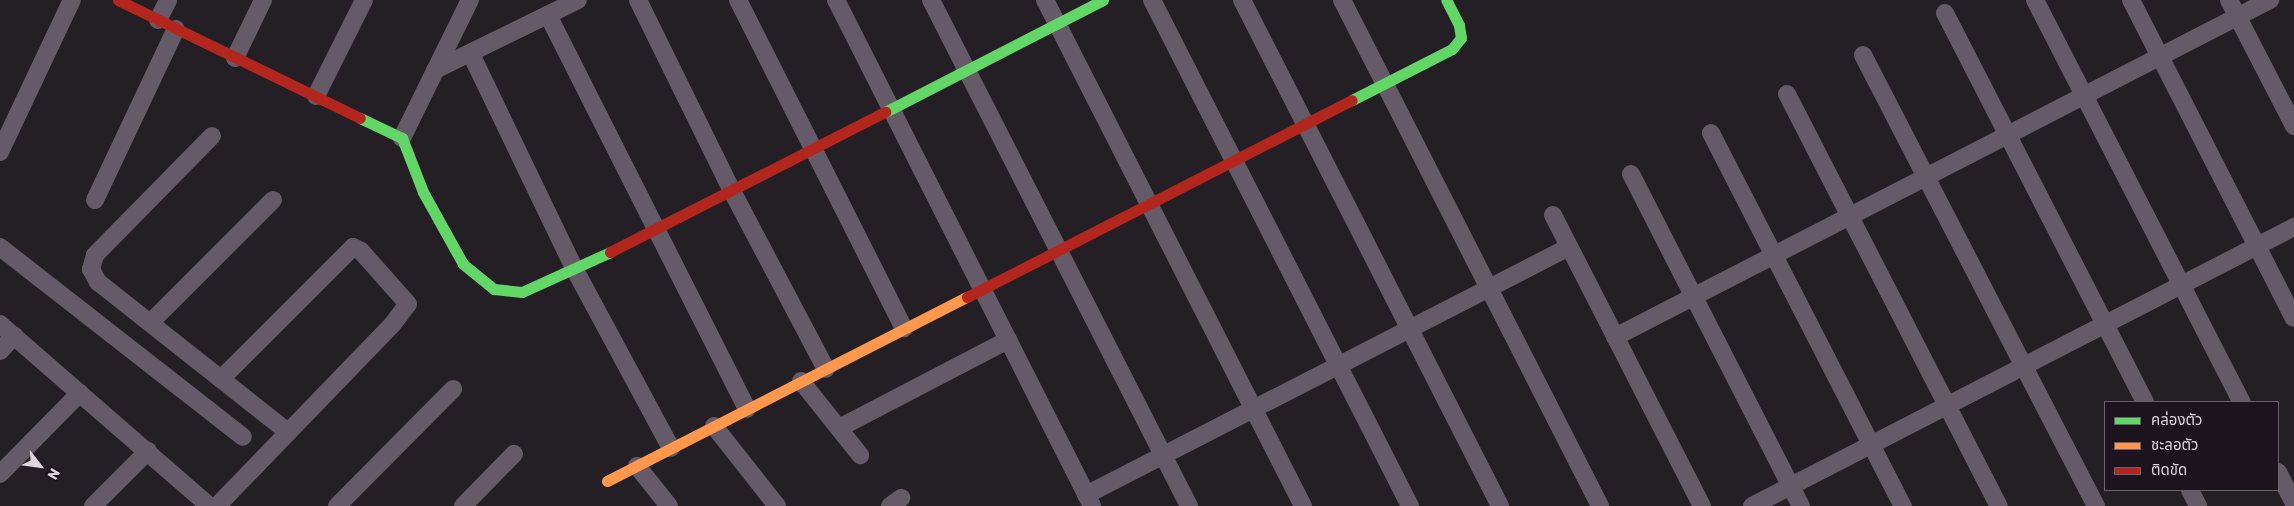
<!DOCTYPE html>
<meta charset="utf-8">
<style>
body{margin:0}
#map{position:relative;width:2294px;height:506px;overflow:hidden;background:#241f25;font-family:Rubik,"Noto Sans Thai",sans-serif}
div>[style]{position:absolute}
.street>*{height:18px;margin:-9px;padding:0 9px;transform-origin:9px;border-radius:9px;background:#655a67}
.fast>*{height:11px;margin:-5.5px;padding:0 5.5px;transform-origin:5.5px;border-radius:5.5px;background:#63d668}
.slow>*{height:11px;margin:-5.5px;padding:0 5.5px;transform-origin:5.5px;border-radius:5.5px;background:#ff974d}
.jam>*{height:11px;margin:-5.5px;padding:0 5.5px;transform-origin:5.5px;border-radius:5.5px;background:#b3261e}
span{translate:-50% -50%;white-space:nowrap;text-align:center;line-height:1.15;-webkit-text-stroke:4.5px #1c131e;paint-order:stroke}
.legend{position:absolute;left:2104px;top:401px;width:175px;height:90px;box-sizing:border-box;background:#1c131e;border:1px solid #69616b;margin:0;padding:6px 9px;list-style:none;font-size:15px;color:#ddd6de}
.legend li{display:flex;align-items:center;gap:10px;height:25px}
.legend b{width:25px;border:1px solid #69616b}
.north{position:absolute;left:15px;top:441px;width:50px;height:50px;-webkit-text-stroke:4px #1c131e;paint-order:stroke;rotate:120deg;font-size:14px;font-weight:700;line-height:20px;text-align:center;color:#ddd6de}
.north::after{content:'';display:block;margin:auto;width:18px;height:22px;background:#ddd6de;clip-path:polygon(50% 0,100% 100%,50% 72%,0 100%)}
</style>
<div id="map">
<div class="street">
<div style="left:638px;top:0;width:213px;rotate:63.8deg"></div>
<div style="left:732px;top:191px;width:201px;rotate:62.2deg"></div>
<div style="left:738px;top:0;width:368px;rotate:63.2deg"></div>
<div style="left:836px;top:0;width:567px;rotate:63.16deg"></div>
<div style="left:931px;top:0;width:568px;rotate:62.98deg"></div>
<div style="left:1045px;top:0;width:568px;rotate:62.98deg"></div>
<div style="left:1152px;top:0;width:568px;rotate:62.98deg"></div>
<div style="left:1242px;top:0;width:568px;rotate:62.98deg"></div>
<div style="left:1342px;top:0;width:568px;rotate:62.98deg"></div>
<div style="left:2035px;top:0;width:452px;rotate:62.8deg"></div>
<div style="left:2131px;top:0;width:357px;rotate:62.9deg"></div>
<div style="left:2229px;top:0;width:142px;rotate:62.7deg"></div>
<div style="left:1945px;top:13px;width:437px;rotate:62.8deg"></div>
<div style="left:548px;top:15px;width:441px;rotate:63.2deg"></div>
<div style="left:158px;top:20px;width:22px;rotate:-63deg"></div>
<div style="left:471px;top:54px;width:240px;rotate:64.3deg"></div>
<div style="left:575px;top:270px;width:202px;rotate:61.7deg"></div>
<div style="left:1863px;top:55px;width:508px;rotate:62.68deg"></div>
<div style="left:235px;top:58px;width:64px;rotate:-64.2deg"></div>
<div style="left:435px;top:70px;width:159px;rotate:-26.1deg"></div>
<div style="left:1787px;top:94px;width:463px;rotate:62.8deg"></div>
<div style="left:316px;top:96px;width:107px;rotate:-63.4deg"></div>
<div style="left:1711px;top:133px;width:420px;rotate:62.8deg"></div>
<div style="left:212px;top:136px;width:167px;rotate:134.5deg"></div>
<div style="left:95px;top:255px;width:15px;rotate:106deg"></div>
<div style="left:91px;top:269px;width:15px;rotate:62deg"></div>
<div style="left:98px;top:282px;width:242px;rotate:38.3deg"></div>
<div style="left:402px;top:138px;width:154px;rotate:-63.8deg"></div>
<div style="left:0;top:152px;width:168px;rotate:-64.7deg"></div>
<div style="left:1631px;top:174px;width:373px;rotate:62.9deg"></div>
<div style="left:95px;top:200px;width:189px;rotate:-64.7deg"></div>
<div style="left:1553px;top:215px;width:327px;rotate:62.9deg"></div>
<div style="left:0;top:247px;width:308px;rotate:38deg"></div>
<div style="left:150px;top:323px;width:174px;rotate:-45deg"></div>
<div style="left:0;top:324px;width:277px;rotate:41deg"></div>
<div style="left:1615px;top:337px;width:737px;rotate:-27.23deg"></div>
<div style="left:0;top:351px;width:21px;rotate:-47deg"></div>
<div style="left:801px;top:381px;width:95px;rotate:51.4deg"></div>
<div style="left:714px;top:426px;width:102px;rotate:51.8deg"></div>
<div style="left:839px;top:428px;width:191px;rotate:-27.5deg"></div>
<div style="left:637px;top:466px;width:51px;rotate:51.3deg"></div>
<div style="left:2278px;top:472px;width:36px;rotate:63deg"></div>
<div style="left:0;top:474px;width:114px;rotate:-45.4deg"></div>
<div style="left:2190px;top:490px;width:18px;rotate:63deg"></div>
<div style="left:1086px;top:495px;width:543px;rotate:-27.18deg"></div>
<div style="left:93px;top:506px;width:78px;rotate:-45deg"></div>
<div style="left:217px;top:506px;width:252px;rotate:-46deg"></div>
<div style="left:392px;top:325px;width:26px;rotate:-53deg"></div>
<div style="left:408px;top:304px;width:71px;rotate:-131.6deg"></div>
<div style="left:361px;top:251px;width:9px;rotate:-153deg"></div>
<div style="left:353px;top:247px;width:187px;rotate:135deg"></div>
<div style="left:337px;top:506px;width:165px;rotate:-45.2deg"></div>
<div style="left:463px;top:506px;width:73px;rotate:-45.6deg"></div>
<div style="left:890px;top:506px;width:14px;rotate:-36deg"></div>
<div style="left:1752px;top:506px;width:610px;rotate:-27.24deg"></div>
</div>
<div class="fast">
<div style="left:1352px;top:100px;width:112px;rotate:-27deg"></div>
<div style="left:1452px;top:49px;width:14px;rotate:-51deg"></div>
<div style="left:1461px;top:38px;width:13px;rotate:-99deg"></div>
<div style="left:1459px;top:25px;width:28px;rotate:-117deg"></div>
<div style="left:885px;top:112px;width:245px;rotate:-27.2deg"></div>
<div style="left:360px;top:118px;width:47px;rotate:25.5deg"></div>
<div style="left:402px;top:138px;width:58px;rotate:68.7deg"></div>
<div style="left:423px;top:192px;width:82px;rotate:60.9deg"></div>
<div style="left:463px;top:264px;width:40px;rotate:39deg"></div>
<div style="left:494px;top:289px;width:28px;rotate:6deg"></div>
<div style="left:522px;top:292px;width:97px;rotate:-24.4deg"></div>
</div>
<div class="slow">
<div style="left:607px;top:481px;width:404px;rotate:-27.1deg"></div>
</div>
<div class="jam">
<div style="left:118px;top:0;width:269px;rotate:26deg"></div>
<div style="left:610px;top:252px;width:309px;rotate:-27deg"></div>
<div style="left:967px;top:297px;width:432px;rotate:-27.1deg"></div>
</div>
<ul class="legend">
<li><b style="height:6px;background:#63d668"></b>คล่องตัว</li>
<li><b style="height:6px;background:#ff974d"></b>ชะลอตัว</li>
<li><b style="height:6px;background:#b3261e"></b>ติดขัด</li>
</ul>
<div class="north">N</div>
</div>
